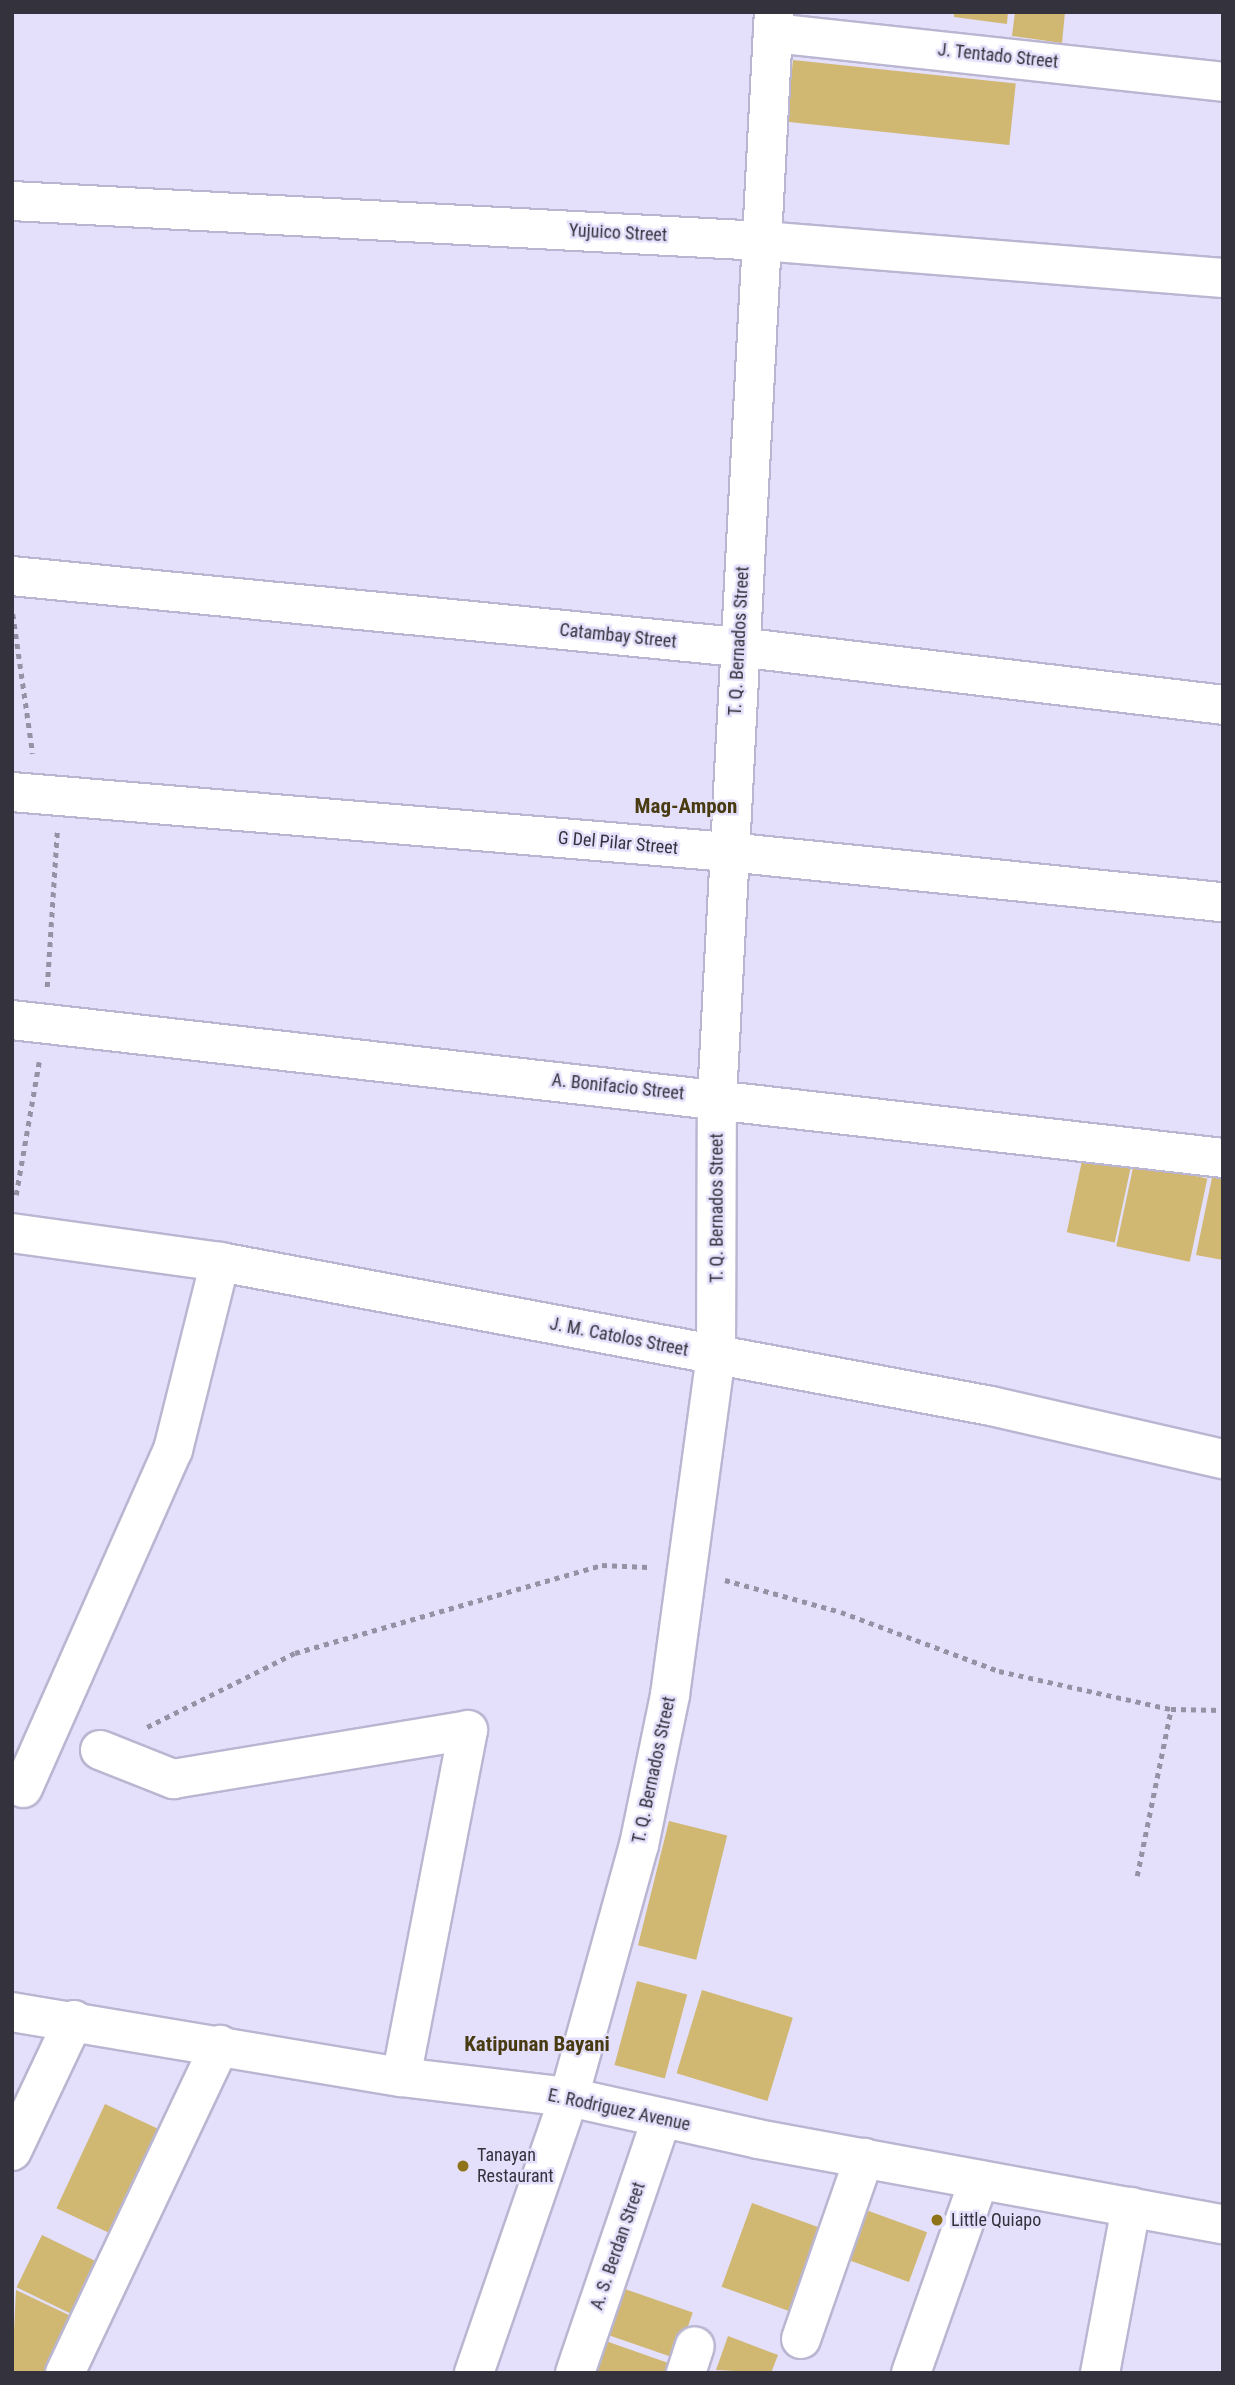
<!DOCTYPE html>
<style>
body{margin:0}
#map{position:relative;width:1235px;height:2385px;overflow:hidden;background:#e4dffb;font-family:"Roboto Condensed",sans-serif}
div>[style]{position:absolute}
.building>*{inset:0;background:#d0b873;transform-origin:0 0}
.path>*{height:4.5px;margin-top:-2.25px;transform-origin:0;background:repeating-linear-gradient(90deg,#9592a6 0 5px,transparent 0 10px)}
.roads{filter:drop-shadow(2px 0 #bab6d1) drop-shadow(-2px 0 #bab6d1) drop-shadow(0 2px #bab6d1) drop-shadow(0 -2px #bab6d1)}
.minor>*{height:38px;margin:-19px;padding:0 19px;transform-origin:19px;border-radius:19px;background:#fff}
.dots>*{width:19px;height:19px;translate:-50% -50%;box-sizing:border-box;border:4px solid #e4dffb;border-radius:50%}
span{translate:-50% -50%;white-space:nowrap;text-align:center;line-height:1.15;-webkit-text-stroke:5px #e4dffb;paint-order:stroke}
.street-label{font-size:18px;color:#34323d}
.poi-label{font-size:18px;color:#34323d}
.left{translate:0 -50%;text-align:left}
.quarter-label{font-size:21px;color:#483a11;font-weight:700}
.frame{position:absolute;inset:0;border:14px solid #34323d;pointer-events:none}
</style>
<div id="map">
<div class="building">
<div style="clip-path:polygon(954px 12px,1008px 12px,1007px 24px,954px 17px)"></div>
<div style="clip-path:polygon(1015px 12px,1065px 12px,1062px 43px,1012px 36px)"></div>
<div style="left:793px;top:60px;width:224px;height:62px;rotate:6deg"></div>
<div style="left:1083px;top:1156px;width:49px;height:78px;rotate:12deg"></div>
<div style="left:1134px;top:1163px;width:75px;height:85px;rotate:12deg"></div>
<div style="clip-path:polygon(1213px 1173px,1223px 1175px,1223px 1260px,1196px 1255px)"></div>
<div style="left:669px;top:1821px;width:60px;height:128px;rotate:14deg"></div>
<div style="left:637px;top:1981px;width:52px;height:87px;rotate:15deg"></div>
<div style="left:702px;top:1990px;width:95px;height:87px;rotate:17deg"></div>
<div style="left:105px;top:2104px;width:62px;height:115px;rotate:25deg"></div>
<div style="left:752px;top:2203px;width:73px;height:89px;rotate:20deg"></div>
<div style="left:866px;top:2210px;width:65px;height:53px;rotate:20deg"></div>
<div style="left:42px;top:2235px;width:64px;height:58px;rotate:26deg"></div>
<div style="left:619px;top:2287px;width:78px;height:49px;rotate:19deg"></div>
<div style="clip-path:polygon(16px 2290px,73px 2317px,48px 2373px,12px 2373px)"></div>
<div style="clip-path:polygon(728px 2336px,778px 2355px,771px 2373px,716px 2370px)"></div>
<div style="clip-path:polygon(603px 2340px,674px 2365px,671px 2373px,591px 2373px)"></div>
</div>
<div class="path">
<div style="left:13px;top:614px;width:141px;rotate:81.9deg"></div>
<div style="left:47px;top:987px;width:155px;rotate:-86.3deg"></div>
<div style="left:16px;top:1195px;width:135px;rotate:-80.2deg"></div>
<div style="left:725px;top:1580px;width:120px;rotate:15.4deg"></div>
<div style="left:841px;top:1612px;width:169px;rotate:20.5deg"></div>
<div style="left:999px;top:1671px;width:176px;rotate:12.5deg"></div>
<div style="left:1171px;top:1709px;width:52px;rotate:1.1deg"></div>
<div style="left:147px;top:1727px;width:165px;rotate:-26.6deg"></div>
<div style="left:295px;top:1653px;width:319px;rotate:-16deg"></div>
<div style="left:602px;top:1565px;width:46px;rotate:2.5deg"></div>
<div style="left:1137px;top:1876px;width:170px;rotate:-78.5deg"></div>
</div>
<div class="roads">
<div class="minor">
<div style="left:773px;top:33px;width:453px;rotate:6.2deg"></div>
<div style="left:12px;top:201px;width:752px;rotate:3.05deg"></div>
<div style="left:763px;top:241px;width:461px;rotate:4.6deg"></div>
<div style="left:12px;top:576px;width:729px;rotate:5.59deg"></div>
<div style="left:738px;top:647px;width:488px;rotate:6.8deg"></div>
<div style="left:12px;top:792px;width:719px;rotate:4.79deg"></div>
<div style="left:728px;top:852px;width:498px;rotate:5.8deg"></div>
<div style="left:12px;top:1020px;width:1219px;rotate:6.5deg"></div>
<div style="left:12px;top:1233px;width:210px;rotate:7.9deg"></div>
<div style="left:220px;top:1262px;width:784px;rotate:10.58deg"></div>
<div style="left:991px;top:1406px;width:238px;rotate:12.9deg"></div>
<div style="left:100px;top:1750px;width:79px;rotate:21.7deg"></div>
<div style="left:173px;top:1779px;width:299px;rotate:-9.4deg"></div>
<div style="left:468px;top:1730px;width:353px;rotate:100.9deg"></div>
<div style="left:23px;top:1788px;width:370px;rotate:-66.1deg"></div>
<div style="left:173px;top:1450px;width:194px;rotate:-76deg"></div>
<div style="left:12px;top:2012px;width:394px;rotate:9.5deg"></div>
<div style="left:401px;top:2077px;width:169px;rotate:6.8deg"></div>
<div style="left:569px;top:2097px;width:194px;rotate:12.5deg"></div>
<div style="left:758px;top:2139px;width:473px;rotate:10.4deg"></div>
<div style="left:12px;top:2151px;width:145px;rotate:-64.7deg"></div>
<div style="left:801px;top:2339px;width:192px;rotate:-70.8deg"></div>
<div style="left:65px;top:2373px;width:363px;rotate:-64.7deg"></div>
<div style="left:474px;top:2373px;width:292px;rotate:-71deg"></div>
<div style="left:569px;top:2097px;width:262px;rotate:-74.5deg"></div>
<div style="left:639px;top:1845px;width:153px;rotate:-78.3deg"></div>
<div style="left:670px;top:1695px;width:343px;rotate:-82.3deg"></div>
<div style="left:716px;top:1355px;width:257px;rotate:-89.8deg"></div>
<div style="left:717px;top:1098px;width:1087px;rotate:-87deg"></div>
<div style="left:575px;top:2373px;width:267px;rotate:-71.2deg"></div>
<div style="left:686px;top:2373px;width:28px;rotate:-72deg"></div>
<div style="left:911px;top:2373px;width:205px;rotate:-70.6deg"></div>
<div style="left:1100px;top:2373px;width:169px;rotate:-79.4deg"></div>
</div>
</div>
<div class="dots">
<div style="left:463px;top:2166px;background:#8e7318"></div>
<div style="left:937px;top:2220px;background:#8e7318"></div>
</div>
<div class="street-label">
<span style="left:998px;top:56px;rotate:6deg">J. Tentado Street</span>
<span style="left:618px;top:233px;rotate:3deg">Yujuico Street</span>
<span style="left:618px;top:636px;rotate:6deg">Catambay Street</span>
<span style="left:739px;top:641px;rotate:-87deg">T. Q. Bernados Street</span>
<span style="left:618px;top:843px;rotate:5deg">G Del Pilar Street</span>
<span style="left:618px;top:1087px;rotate:6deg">A. Bonifacio Street</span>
<span style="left:717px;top:1208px;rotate:-90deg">T. Q. Bernados Street</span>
<span style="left:619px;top:1337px;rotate:11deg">J. M. Catolos Street</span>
<span style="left:654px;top:1770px;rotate:-78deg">T. Q. Bernados Street</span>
<span style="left:619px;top:2110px;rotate:12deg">E. Rodriguez Avenue</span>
<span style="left:618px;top:2246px;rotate:-71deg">A. S. Berdan Street</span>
</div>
<div class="poi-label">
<span class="left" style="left:477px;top:2166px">Tanayan<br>Restaurant</span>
<span class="left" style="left:951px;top:2220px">Little Quiapo</span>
</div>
<div class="quarter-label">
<span style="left:686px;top:806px">Mag-Ampon</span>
<span style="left:537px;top:2044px">Katipunan Bayani</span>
</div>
<div class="frame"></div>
</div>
